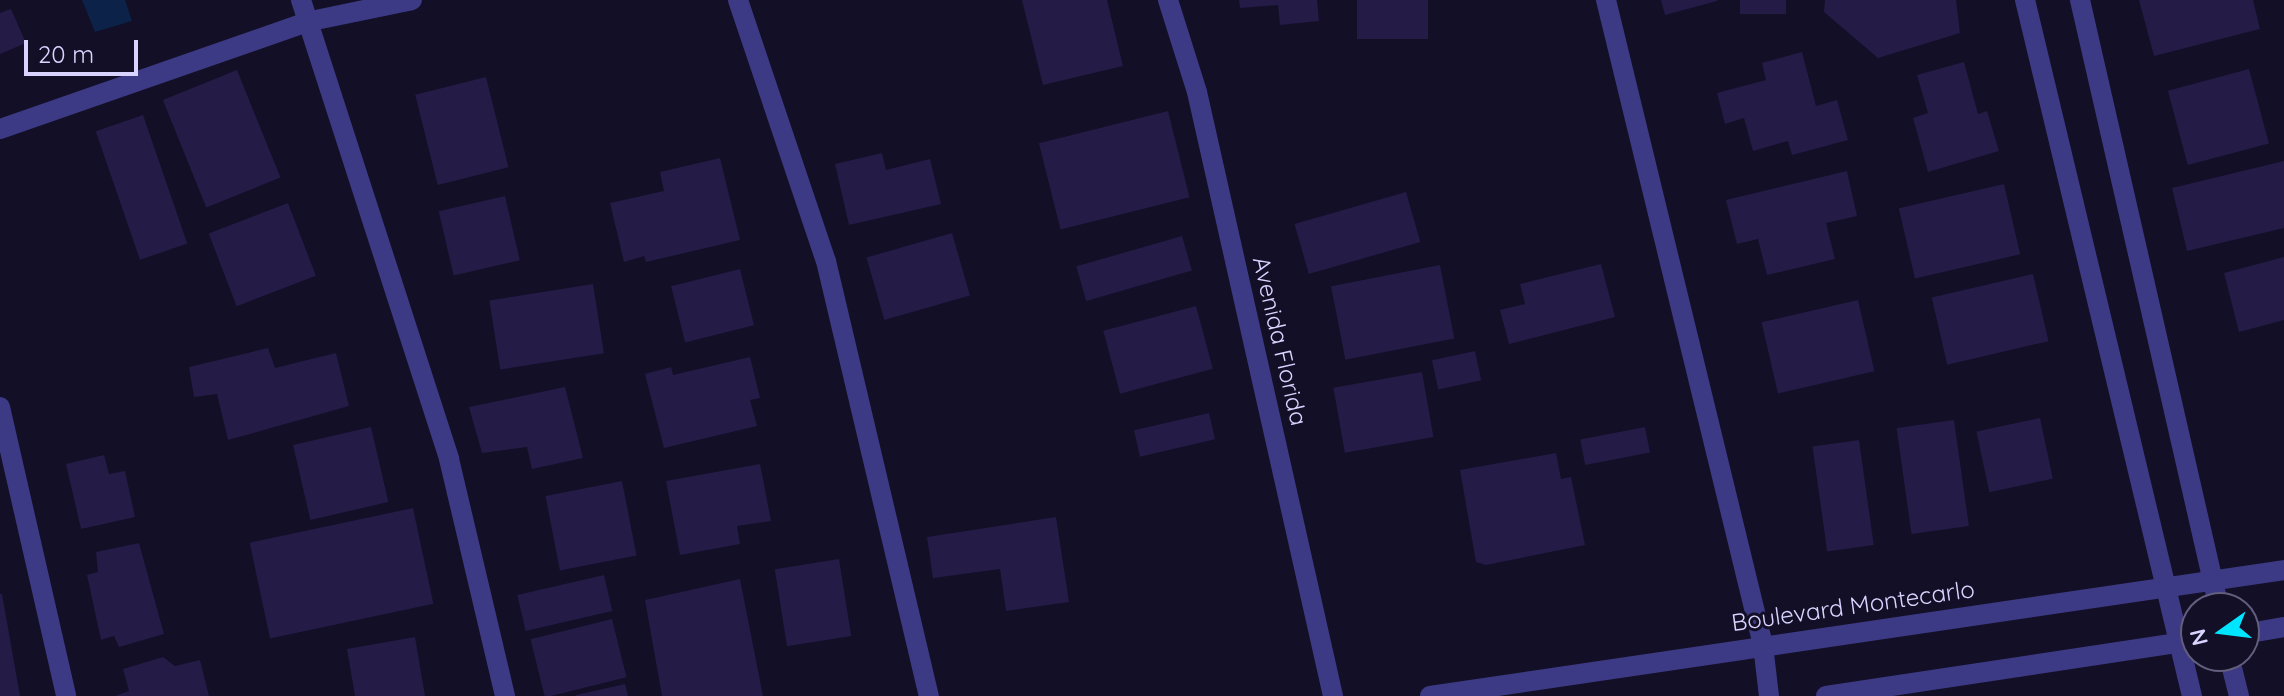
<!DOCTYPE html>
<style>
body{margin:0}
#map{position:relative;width:2284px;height:696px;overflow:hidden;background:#130f26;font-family:Quicksand,sans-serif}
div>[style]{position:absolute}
.water>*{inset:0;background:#0c2248}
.building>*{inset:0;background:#241b47;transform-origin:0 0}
.minor>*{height:20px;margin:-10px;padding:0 10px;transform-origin:10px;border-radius:10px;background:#3d3a85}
span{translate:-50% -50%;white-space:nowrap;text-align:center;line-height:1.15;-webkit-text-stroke:6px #130f26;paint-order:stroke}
.street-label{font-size:24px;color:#d9d4ff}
.north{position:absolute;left:2180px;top:592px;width:80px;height:80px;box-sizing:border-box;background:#130f26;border:2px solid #625e7d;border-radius:50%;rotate:256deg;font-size:22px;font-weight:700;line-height:32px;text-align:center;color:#d9d4ff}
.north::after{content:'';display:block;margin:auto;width:28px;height:36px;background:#00e5ff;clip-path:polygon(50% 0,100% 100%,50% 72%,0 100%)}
.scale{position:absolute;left:24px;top:40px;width:114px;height:36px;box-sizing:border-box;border:4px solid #d9d4ff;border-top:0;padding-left:10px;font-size:24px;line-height:28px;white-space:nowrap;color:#d9d4ff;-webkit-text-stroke:6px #130f26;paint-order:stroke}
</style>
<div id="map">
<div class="water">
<div style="clip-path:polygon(82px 0,125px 0,132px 21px,95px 32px)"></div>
</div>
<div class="building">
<div style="clip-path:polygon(1022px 0,1107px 0,1123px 66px,1043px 85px)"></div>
<div style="clip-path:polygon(1239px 0,1317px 0,1319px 21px,1280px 25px,1278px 5px,1240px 8px)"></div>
<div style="left:1357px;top:0;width:71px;height:39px"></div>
<div style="clip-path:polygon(1661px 0,1717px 0,1717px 1px,1665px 15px)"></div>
<div style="left:1740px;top:0;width:46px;height:14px"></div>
<div style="clip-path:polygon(1825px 0,1956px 0,1960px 33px,1878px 58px,1824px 12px)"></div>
<div style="clip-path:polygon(2139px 0,2253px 0,2260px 29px,2154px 56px)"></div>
<div style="clip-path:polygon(11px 9px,26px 43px,0 54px,0 13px)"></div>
<div style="clip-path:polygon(1802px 52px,1816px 106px,1837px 100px,1848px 140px,1792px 155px,1788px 141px,1753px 151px,1744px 118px,1725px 124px,1717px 93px,1766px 80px,1762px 63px)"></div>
<div style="clip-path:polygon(1964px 62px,1978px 114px,1987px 111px,1999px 151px,1928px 172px,1913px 118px,1928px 113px,1917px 75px)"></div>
<div style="left:2249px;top:69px;width:77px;height:84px;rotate:75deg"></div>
<div style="left:237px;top:70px;width:116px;height:80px;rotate:68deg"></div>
<div style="left:486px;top:77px;width:93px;height:73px;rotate:76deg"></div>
<div style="left:1168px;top:111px;width:89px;height:133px;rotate:76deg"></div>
<div style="left:143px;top:115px;width:136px;height:50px;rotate:71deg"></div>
<div style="clip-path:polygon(882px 153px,886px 170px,930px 159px,941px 204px,849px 225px,835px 164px)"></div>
<div style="clip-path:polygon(720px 158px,740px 240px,646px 262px,644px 256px,624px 262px,610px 203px,664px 191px,660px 172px)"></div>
<div style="clip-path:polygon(2284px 161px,2284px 228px,2187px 251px,2172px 188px)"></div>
<div style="clip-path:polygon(1847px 171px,1857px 216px,1826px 223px,1835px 259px,1767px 275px,1758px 239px,1737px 244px,1726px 200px)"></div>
<div style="left:2004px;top:184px;width:72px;height:108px;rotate:77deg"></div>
<div style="left:1406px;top:192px;width:52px;height:116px;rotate:74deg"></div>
<div style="left:505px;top:196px;width:66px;height:68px;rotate:77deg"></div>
<div style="left:288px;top:203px;width:78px;height:85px;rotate:69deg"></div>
<div style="left:952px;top:233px;width:65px;height:89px;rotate:74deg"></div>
<div style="left:1182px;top:236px;width:36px;height:110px;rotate:74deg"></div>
<div style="clip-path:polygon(2284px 257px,2284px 320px,2239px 332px,2224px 273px)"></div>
<div style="clip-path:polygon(1601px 264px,1615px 317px,1509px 344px,1500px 310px,1525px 304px,1520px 284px)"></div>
<div style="left:1440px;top:265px;width:75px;height:111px;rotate:79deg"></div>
<div style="left:740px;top:269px;width:58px;height:71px;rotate:76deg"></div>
<div style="left:2033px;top:274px;width:69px;height:104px;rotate:77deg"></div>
<div style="left:593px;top:284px;width:70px;height:105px;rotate:81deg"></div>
<div style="left:1858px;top:300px;width:73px;height:99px;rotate:77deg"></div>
<div style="left:1196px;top:306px;width:65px;height:96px;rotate:75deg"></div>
<div style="clip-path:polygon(268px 348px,275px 368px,336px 353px,349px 406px,228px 440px,217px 394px,194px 397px,189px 367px)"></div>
<div style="left:1475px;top:351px;width:30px;height:44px;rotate:78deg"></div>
<div style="clip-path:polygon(750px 357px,760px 398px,750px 400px,757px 426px,664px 448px,645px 374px,671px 367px,673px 375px)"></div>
<div style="left:1422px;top:372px;width:66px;height:90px;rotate:80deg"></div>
<div style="clip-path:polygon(565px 387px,583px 458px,532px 469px,527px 447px,482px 453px,469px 407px)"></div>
<div style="left:1209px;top:413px;width:27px;height:77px;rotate:77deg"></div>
<div style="left:2040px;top:418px;width:62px;height:65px;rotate:78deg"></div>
<div style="left:1954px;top:420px;width:107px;height:58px;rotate:82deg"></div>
<div style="left:371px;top:427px;width:77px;height:80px;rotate:77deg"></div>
<div style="left:1645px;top:427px;width:26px;height:66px;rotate:79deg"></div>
<div style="left:1859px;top:440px;width:106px;height:47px;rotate:82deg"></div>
<div style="clip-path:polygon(1556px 453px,1561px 479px,1571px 477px,1585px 545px,1486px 565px,1476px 562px,1460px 470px)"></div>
<div style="clip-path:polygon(104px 455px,109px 474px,125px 471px,135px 517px,81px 529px,66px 464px)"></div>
<div style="clip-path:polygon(760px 464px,771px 521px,737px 526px,740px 544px,680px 555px,666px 481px)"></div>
<div style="left:622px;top:481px;width:76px;height:78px;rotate:79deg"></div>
<div style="left:413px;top:508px;width:98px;height:167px;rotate:78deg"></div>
<div style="clip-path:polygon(1056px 517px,1069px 602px,1006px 611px,1000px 569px,933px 578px,927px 537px)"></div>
<div style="clip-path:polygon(139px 543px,164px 634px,119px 647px,114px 636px,101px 640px,87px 575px,98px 572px,96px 552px)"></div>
<div style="left:839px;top:559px;width:78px;height:65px;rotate:81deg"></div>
<div style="left:604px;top:575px;width:37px;height:89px;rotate:77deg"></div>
<div style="clip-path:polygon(740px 579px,763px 696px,662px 696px,645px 600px)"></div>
<div style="clip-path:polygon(0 594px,2px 594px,20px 696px,0 696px)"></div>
<div style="left:612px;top:619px;width:60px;height:84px;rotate:76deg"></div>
<div style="clip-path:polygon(415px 637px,425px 696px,355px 696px,347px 649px)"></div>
<div style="clip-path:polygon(163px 657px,175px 666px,200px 660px,209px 696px,115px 696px,129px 691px,123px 669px)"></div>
<div style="clip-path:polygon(625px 684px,628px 696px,576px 696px,576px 695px)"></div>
</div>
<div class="minor">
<div style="left:301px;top:0;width:482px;rotate:72.1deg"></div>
<div style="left:449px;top:459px;width:244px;rotate:76.7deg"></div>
<div style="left:738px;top:0;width:275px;rotate:71.4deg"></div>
<div style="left:826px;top:261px;width:447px;rotate:76.7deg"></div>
<div style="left:1168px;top:0;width:96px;rotate:72.5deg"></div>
<div style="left:1197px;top:92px;width:619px;rotate:77.31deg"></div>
<div style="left:1606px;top:0;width:664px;rotate:76.32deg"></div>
<div style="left:1763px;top:645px;width:51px;rotate:83.3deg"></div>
<div style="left:2025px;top:0;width:716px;rotate:76.51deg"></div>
<div style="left:2080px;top:0;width:624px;rotate:77.12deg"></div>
<div style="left:0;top:129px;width:329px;rotate:-19.2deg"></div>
<div style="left:311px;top:21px;width:103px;rotate:-11.7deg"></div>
<div style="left:0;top:407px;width:296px;rotate:77.1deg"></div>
<div style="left:2244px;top:634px;width:41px;rotate:-9.9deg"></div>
<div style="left:2229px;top:656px;width:41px;rotate:76deg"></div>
<div style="left:1430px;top:696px;width:863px;rotate:-8.39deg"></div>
<div style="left:1826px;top:696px;width:374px;rotate:-8.6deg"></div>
</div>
<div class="street-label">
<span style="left:1280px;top:341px;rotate:77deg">Avenida Florida</span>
<span style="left:1853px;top:606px;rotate:-8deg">Boulevard Montecarlo</span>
</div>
<div class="north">N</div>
<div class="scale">20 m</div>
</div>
